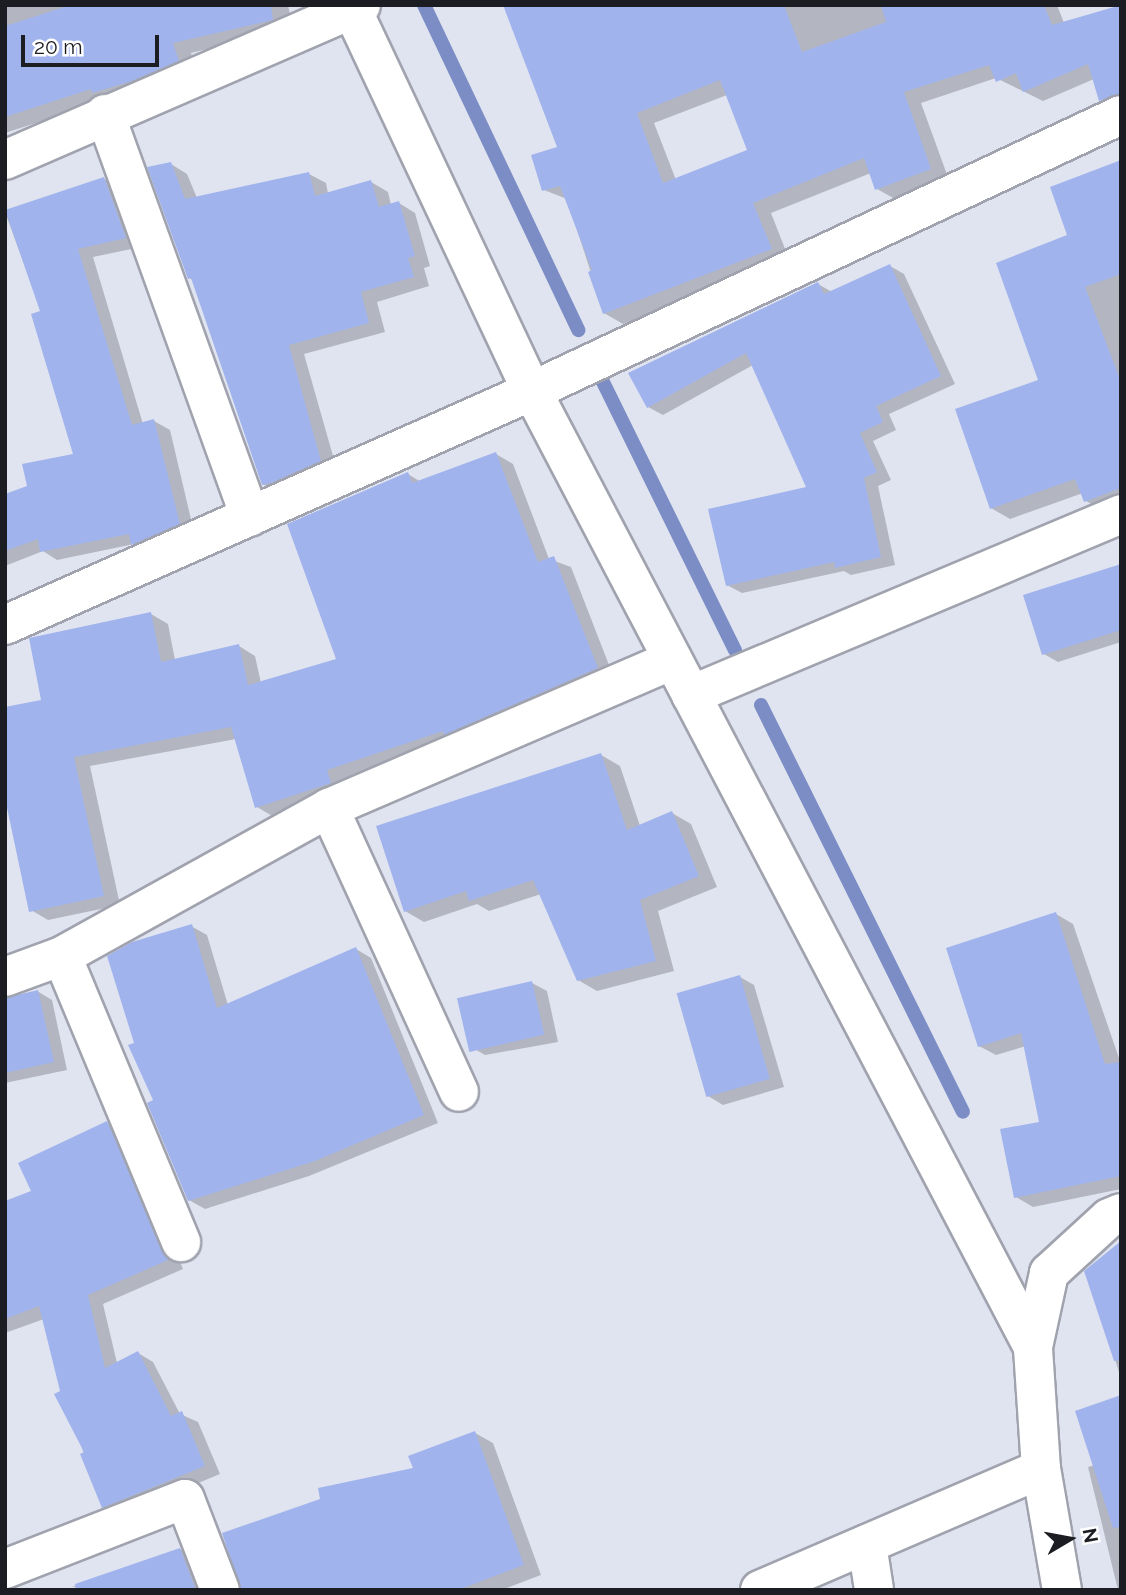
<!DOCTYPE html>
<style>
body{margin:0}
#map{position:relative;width:1126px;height:1595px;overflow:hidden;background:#e0e4f0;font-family:Raleway,sans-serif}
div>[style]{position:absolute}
.shadow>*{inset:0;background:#0003}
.stream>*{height:14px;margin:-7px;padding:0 7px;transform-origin:7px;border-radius:7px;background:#7b8dc4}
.building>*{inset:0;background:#a0b3ec;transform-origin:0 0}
.roads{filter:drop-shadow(2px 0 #a0a3ae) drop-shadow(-2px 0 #a0a3ae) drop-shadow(0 2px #a0a3ae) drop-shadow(0 -2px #a0a3ae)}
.minor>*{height:38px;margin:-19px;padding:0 19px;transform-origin:19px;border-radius:19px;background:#fff}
span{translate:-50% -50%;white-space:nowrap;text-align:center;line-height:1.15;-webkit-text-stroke:5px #fff;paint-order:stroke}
.frame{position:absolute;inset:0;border:7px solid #1c1d22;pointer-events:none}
.north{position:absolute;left:1035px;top:1504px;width:70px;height:70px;-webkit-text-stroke:5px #fff;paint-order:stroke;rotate:80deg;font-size:19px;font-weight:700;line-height:28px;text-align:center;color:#1c1d22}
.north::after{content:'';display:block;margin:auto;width:24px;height:32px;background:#1c1d22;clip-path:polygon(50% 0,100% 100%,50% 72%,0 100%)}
.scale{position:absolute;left:21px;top:35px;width:138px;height:32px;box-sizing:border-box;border:4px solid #1c1d22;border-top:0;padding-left:9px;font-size:21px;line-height:24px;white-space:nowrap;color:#1c1d22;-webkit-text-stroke:5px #fff;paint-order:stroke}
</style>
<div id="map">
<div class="shadow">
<div style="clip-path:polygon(5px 5px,288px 5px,293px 28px,191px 53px,196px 71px,5px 133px)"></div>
<div style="clip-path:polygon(evenodd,523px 5px,1057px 5px,1064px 23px,1121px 6px,1121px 101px,1098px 91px,1094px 79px,1043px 101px,996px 78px,921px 103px,949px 180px,895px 199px,877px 189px,871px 173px,771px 213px,789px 259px,623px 324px,604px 313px,567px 199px,544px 190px,559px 148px,523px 5px,727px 95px,749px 151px,676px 180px,654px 123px,727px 95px)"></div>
<div style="clip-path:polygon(1121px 162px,1121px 505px,1104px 511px,1086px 501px,1083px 493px,1010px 519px,991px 508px,1041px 381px,1070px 236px)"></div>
<div style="clip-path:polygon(171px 164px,187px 174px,197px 198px,309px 174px,326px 183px,328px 194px,371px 182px,388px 192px,391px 205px,399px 203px,415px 213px,430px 266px,424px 268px,429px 286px,377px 302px,385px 332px,304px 354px,337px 470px,280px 494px,263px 484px,194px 281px,189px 278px)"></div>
<div style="clip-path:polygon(104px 179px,120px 188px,141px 247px,93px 257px,143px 424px,154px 421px,170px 430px,194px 532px,148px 553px,134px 544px,57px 560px,43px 551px,5px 566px,5px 496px,29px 487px,76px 455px,42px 313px,5px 212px)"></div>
<div style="clip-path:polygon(890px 266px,904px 274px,955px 384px,889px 414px,896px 430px,873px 441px,891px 480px,878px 486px,895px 565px,851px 575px,844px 571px,742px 593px,727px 585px,809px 488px,753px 365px,663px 415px,648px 407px,818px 284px,832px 292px)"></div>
<div style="clip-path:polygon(496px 454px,513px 464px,549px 559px,571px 567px,614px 678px,461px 744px,343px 779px,347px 793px,274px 817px,257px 807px,236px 739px,90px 766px,120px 905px,48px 920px,31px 910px,43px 702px,31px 639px,151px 614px,168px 624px,175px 660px,239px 646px,255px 656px,261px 683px,338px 660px,408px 474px,421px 482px)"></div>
<div style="clip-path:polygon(1121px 566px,1121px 642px,1058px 662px,1044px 654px)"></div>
<div style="clip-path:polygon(601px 755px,620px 766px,640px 826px,672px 813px,691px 824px,717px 887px,658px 911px,674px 971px,597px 991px,578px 980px,541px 894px,489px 911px,477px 904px,424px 922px,405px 911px)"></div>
<div style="clip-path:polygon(1056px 914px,1073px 924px,1121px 1064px,1121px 1189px,1033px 1207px,1016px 1197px,1041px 1123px,1026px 1046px,996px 1055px,979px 1046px)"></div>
<div style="clip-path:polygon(191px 926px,207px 935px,228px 1005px,356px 949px,371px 958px,438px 1123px,309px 1176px,205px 1209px,189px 1200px,136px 1044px)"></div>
<div style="clip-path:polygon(740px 977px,754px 985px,784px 1087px,723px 1105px,708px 1096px)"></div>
<div style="clip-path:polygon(532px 983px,547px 991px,558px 1042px,485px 1055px,471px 1047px)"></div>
<div style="clip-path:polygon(37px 991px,52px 1000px,67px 1070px,5px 1083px,5px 998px)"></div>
<div style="clip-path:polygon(107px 1123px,123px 1132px,183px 1269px,103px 1304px,117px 1363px,138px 1353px,153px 1362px,180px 1414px,198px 1422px,220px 1474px,119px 1516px,103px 1507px,62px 1392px,44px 1319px,5px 1333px,5px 1202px,34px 1192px)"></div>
<div style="clip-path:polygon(1121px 1243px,1121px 1378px,1086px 1271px)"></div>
<div style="clip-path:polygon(1121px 1397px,1121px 1590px,1118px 1590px,1088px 1467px,1095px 1465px)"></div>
<div style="clip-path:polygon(475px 1433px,493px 1443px,541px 1575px,501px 1590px,242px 1590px,415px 1469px)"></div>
<div style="clip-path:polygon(180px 1549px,198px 1560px,211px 1590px,72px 1587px)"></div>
</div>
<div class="stream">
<div style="left:424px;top:5px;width:360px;rotate:64.6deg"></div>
<div style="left:603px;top:382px;width:299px;rotate:63.8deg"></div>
<div style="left:761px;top:705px;width:454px;rotate:63.6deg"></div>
</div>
<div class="building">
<div style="clip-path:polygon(71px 5px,271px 5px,273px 20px,173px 43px,179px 61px,132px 81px,92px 93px,91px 89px,5px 117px,5px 26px)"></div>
<div style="clip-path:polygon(evenodd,503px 5px,784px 5px,802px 52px,886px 22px,881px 5px,1044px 5px,1052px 25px,1121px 5px,1121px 93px,1099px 101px,1088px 64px,1023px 92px,1016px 73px,996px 82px,989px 65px,904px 92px,931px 169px,875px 190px,864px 158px,753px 203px,772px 249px,603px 314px,588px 272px,592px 270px,560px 186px,542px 191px,531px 155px,557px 147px,503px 5px,720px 80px,747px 150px,663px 183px,637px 113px,720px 80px)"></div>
<div style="clip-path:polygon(1121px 160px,1121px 274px,1085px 287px,1121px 382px,1121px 488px,1084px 502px,1075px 479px,990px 509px,955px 409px,1038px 380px,996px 263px,1067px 235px,1050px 187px)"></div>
<div style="clip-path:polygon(171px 162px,185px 199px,309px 172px,315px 196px,371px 180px,379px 207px,399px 201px,415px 256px,408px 258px,414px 277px,361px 292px,369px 323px,289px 345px,321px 461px,271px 483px,262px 485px,191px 278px,188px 279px,147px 167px)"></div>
<div style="clip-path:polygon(104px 177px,126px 238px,78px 249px,132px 425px,154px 419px,180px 524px,131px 545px,129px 534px,40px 552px,38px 539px,5px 551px,5px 494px,27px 486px,22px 464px,73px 454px,31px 314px,40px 311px,5px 210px)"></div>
<div style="clip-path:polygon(890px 264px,941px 376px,876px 406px,883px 422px,860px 433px,877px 472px,864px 478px,881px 557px,835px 568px,834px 562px,726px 586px,708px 509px,806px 487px,746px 353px,647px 408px,628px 373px,818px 282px,824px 294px)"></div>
<div style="clip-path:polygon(496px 452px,538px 562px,554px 556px,598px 668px,444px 735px,443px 731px,327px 770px,331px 783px,255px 808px,231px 727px,74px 757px,104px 896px,29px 912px,5px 798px,5px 707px,41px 700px,29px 638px,151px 612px,161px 662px,239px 644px,248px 685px,336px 659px,287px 524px,408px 472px,412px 483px)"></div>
<div style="clip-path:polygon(1121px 564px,1121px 630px,1042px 655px,1023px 595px)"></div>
<div style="clip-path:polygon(601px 753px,627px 830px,672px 811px,699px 876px,640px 900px,656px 961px,577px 981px,533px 880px,469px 901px,466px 891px,404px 912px,376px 826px)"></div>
<div style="clip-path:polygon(1056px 912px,1105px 1064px,1121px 1062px,1121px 1176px,1014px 1198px,1000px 1129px,1039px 1122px,1021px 1033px,978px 1047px,946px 948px)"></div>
<div style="clip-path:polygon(192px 924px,217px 1008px,356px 947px,424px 1115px,315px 1161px,188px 1201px,147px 1103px,153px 1100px,128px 1045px,134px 1043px,107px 956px,132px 942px)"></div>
<div style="left:740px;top:975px;width:108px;height:66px;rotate:74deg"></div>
<div style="left:532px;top:981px;width:55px;height:77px;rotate:77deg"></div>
<div style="clip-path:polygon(38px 990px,54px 1062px,5px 1073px,5px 998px)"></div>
<div style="clip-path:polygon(107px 1121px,168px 1260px,88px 1295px,105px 1368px,138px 1351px,171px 1416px,182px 1411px,205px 1466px,102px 1508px,80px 1454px,84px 1452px,54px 1394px,60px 1391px,39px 1306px,5px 1319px,5px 1201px,31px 1191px,18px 1163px)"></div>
<div style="clip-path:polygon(1121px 1241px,1121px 1360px,1114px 1361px,1084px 1271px)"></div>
<div style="clip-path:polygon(1121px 1395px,1121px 1527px,1113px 1528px,1075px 1411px)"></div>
<div style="clip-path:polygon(475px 1431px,524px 1565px,458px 1590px,241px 1590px,222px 1533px,320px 1499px,318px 1488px,413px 1468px,408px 1456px)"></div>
<div style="clip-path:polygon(180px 1548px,196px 1590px,76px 1590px,75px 1584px)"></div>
</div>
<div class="roads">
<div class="minor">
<div style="left:350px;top:5px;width:427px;rotate:64.8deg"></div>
<div style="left:532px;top:391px;width:650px;rotate:-25.11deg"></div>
<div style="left:105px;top:114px;width:428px;rotate:70.2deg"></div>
<div style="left:5px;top:160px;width:388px;rotate:-23.5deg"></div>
<div style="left:5px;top:625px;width:577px;rotate:-23.94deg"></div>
<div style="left:532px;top:391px;width:1079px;rotate:62.34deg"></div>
<div style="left:691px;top:695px;width:467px;rotate:-22.8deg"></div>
<div style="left:329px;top:808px;width:312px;rotate:65.4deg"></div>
<div style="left:62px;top:956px;width:310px;rotate:67.4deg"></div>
<div style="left:5px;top:977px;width:61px;rotate:-20.2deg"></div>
<div style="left:62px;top:956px;width:305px;rotate:-29deg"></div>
<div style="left:329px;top:808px;width:374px;rotate:-23.3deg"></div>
<div style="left:867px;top:1544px;width:47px;rotate:81.3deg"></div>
<div style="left:5px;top:1569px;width:193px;rotate:-21.3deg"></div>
<div style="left:185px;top:1499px;width:97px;rotate:69deg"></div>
<div style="left:760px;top:1590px;width:306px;rotate:-23.3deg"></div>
<div style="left:1062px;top:1590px;width:123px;rotate:-99.8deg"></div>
<div style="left:1041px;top:1469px;width:122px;rotate:-93.8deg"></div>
<div style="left:1033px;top:1347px;width:76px;rotate:-77.8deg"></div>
<div style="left:1049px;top:1273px;width:81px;rotate:-42.5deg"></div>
<div style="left:1109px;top:1218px;width:13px;rotate:-23deg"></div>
</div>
</div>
<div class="frame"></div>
<div class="north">N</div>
<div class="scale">20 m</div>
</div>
